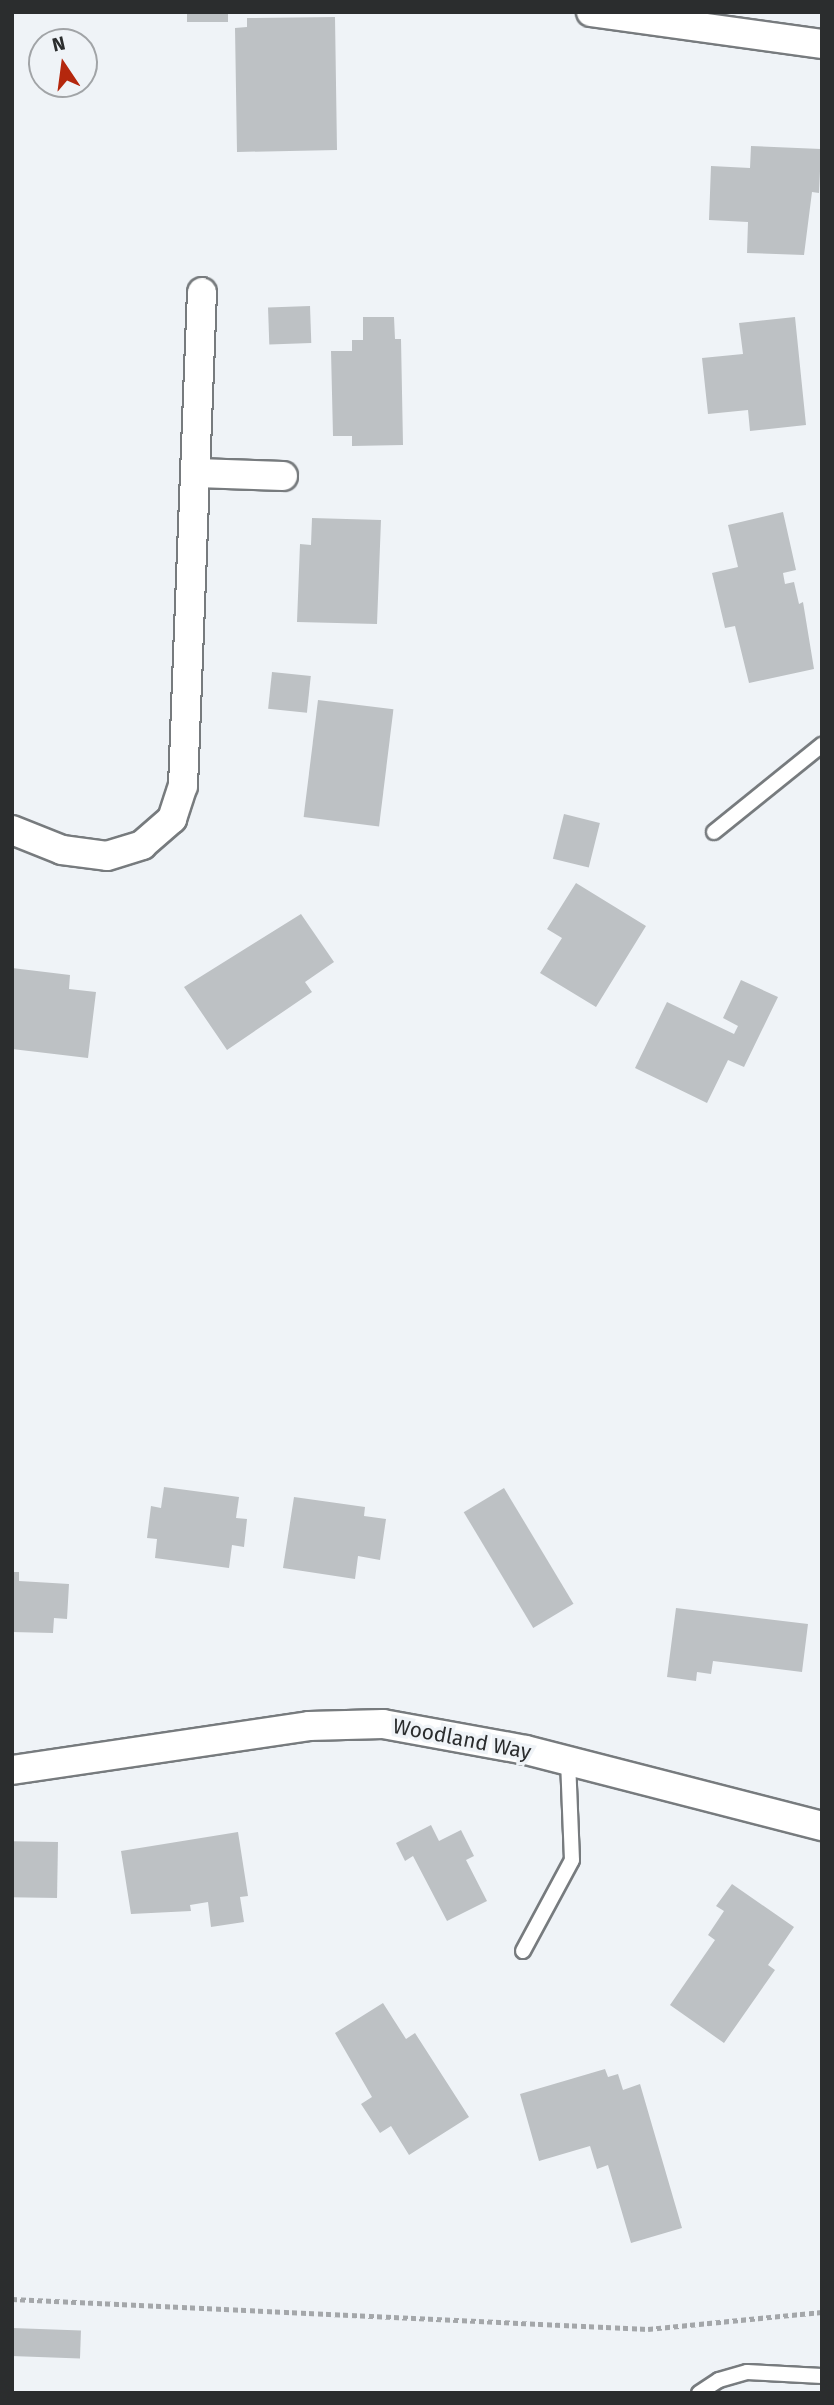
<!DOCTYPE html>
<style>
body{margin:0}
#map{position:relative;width:834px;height:2405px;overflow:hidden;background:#eff3f7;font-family:"Fira Sans",sans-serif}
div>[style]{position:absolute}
.building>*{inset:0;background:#bdc1c4;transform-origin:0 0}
.path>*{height:4.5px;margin-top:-2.25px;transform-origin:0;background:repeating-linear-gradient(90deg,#a4a7aa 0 5px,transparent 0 8.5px)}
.roads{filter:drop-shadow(2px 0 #777b7e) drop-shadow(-2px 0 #777b7e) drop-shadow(0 2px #777b7e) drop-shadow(0 -2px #777b7e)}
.service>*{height:14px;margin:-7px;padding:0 7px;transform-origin:7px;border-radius:7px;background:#fff}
.minor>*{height:28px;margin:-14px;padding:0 14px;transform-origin:14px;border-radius:14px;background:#fff}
span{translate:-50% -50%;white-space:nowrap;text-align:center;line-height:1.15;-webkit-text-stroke:7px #eff3f7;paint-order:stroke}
.street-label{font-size:21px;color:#2b2d2e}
.frame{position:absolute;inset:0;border:14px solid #2b2d2e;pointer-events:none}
.north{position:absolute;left:28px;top:28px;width:70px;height:70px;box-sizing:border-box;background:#eff3f7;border:2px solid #a1a4a7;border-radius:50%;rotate:347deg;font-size:19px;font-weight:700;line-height:28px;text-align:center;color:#2b2d2e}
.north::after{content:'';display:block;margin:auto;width:24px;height:32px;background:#b4270d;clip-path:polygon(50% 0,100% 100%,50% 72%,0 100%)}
</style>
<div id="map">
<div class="building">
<div style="left:187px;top:12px;width:41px;height:10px"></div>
<div style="clip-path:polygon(335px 17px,337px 150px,237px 152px,235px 28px,247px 27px,247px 18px)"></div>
<div style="clip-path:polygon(751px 146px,821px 149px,819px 193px,812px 192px,804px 255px,747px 253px,748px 222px,709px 220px,711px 166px,750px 168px)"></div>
<div style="left:310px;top:306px;width:37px;height:42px;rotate:88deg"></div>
<div style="clip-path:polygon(363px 317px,394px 317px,395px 339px,401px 339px,403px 445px,352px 446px,352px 436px,333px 436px,331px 351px,352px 351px,352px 340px,363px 340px)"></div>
<div style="clip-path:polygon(795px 317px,806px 425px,750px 431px,748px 410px,708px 414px,702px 358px,743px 354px,739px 323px)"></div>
<div style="clip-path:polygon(783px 512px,796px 570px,783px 573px,785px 584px,794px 582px,799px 604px,803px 602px,814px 669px,749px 683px,735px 626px,725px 628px,712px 573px,738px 567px,728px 525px)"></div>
<div style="clip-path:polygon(312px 518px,381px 520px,377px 624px,297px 622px,300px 544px,311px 545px)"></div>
<div style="left:272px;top:672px;width:39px;height:37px;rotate:6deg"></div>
<div style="left:318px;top:700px;width:76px;height:118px;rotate:7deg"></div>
<div style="left:564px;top:814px;width:37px;height:46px;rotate:14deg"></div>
<div style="clip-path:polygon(576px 883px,646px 926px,596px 1007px,540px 973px,562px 938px,547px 929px)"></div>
<div style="clip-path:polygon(301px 914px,334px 962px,305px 982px,312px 992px,227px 1050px,184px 987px)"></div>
<div style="clip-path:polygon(12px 968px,70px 975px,69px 989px,96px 992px,88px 1058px,12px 1049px)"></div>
<div style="clip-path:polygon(741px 980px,778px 997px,744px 1067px,728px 1060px,707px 1103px,635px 1068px,667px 1002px,734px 1034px,738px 1026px,723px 1018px)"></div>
<div style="clip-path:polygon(164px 1487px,239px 1497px,236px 1518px,247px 1519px,244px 1547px,232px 1545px,229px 1568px,155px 1558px,157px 1539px,147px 1538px,151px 1506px,161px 1508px)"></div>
<div style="left:504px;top:1488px;width:135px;height:47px;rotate:59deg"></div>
<div style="clip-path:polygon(294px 1497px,365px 1507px,364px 1516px,386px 1519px,380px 1560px,358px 1556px,355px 1579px,283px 1568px)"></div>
<div style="clip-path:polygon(12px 1572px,19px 1572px,19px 1581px,69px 1584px,67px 1619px,54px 1618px,53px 1633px,12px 1632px)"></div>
<div style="clip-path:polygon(676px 1608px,808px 1624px,802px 1672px,713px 1661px,711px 1674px,697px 1672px,696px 1681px,667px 1677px)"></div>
<div style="clip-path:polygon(431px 1825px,439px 1841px,461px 1830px,474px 1856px,466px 1860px,487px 1901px,447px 1921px,413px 1856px,405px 1861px,396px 1843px)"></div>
<div style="clip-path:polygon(238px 1832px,248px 1896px,240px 1897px,244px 1922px,211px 1927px,208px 1902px,190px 1905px,191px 1911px,131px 1914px,121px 1851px)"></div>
<div style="left:58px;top:1842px;width:56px;height:46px;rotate:91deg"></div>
<div style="clip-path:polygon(732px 1884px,794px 1927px,768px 1965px,775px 1970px,724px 2043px,670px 2005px,715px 1940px,708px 1935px,724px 1911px,716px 1906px)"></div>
<div style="clip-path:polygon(383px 2003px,406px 2039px,415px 2033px,469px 2117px,409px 2155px,391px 2126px,380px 2133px,361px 2104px,372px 2097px,335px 2033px)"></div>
<div style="clip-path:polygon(605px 2069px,608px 2077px,618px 2074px,623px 2090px,640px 2084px,682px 2228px,631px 2243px,608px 2165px,597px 2169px,590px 2146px,539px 2161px,520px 2094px)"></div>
<div style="left:12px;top:2328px;width:69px;height:28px;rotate:2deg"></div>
</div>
<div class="path">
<div style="left:12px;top:2299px;width:637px;rotate:2.7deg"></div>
<div style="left:648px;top:2329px;width:175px;rotate:-5.6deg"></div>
</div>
<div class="roads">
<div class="service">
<div style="left:714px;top:832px;width:139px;rotate:-38.9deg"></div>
<div style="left:523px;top:1951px;width:103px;rotate:-61.7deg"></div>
<div style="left:572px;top:1860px;width:100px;rotate:-92.3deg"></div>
<div style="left:699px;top:2393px;width:24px;rotate:-33deg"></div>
<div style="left:719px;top:2380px;width:29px;rotate:-16deg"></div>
<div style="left:747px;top:2372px;width:75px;rotate:3.1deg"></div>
</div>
<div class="minor">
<div style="left:591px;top:12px;width:233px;rotate:7.9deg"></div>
<div style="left:197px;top:473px;width:86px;rotate:2deg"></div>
<div style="left:12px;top:830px;width:54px;rotate:21.8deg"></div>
<div style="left:62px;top:850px;width:45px;rotate:7.6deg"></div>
<div style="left:107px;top:856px;width:37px;rotate:-17deg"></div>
<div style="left:142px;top:845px;width:40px;rotate:-41deg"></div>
<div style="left:172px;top:819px;width:35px;rotate:-72deg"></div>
<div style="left:183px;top:786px;width:494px;rotate:-87.8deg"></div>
<div style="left:12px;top:1770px;width:300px;rotate:-8.4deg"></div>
<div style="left:309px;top:1726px;width:74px;rotate:-1.5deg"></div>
<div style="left:383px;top:1724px;width:145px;rotate:10.3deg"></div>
<div style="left:526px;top:1750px;width:306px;rotate:14.4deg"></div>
</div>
</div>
<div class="street-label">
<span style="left:462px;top:1739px;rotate:11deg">Woodland Way</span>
</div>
<div class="frame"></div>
<div class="north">N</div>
</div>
